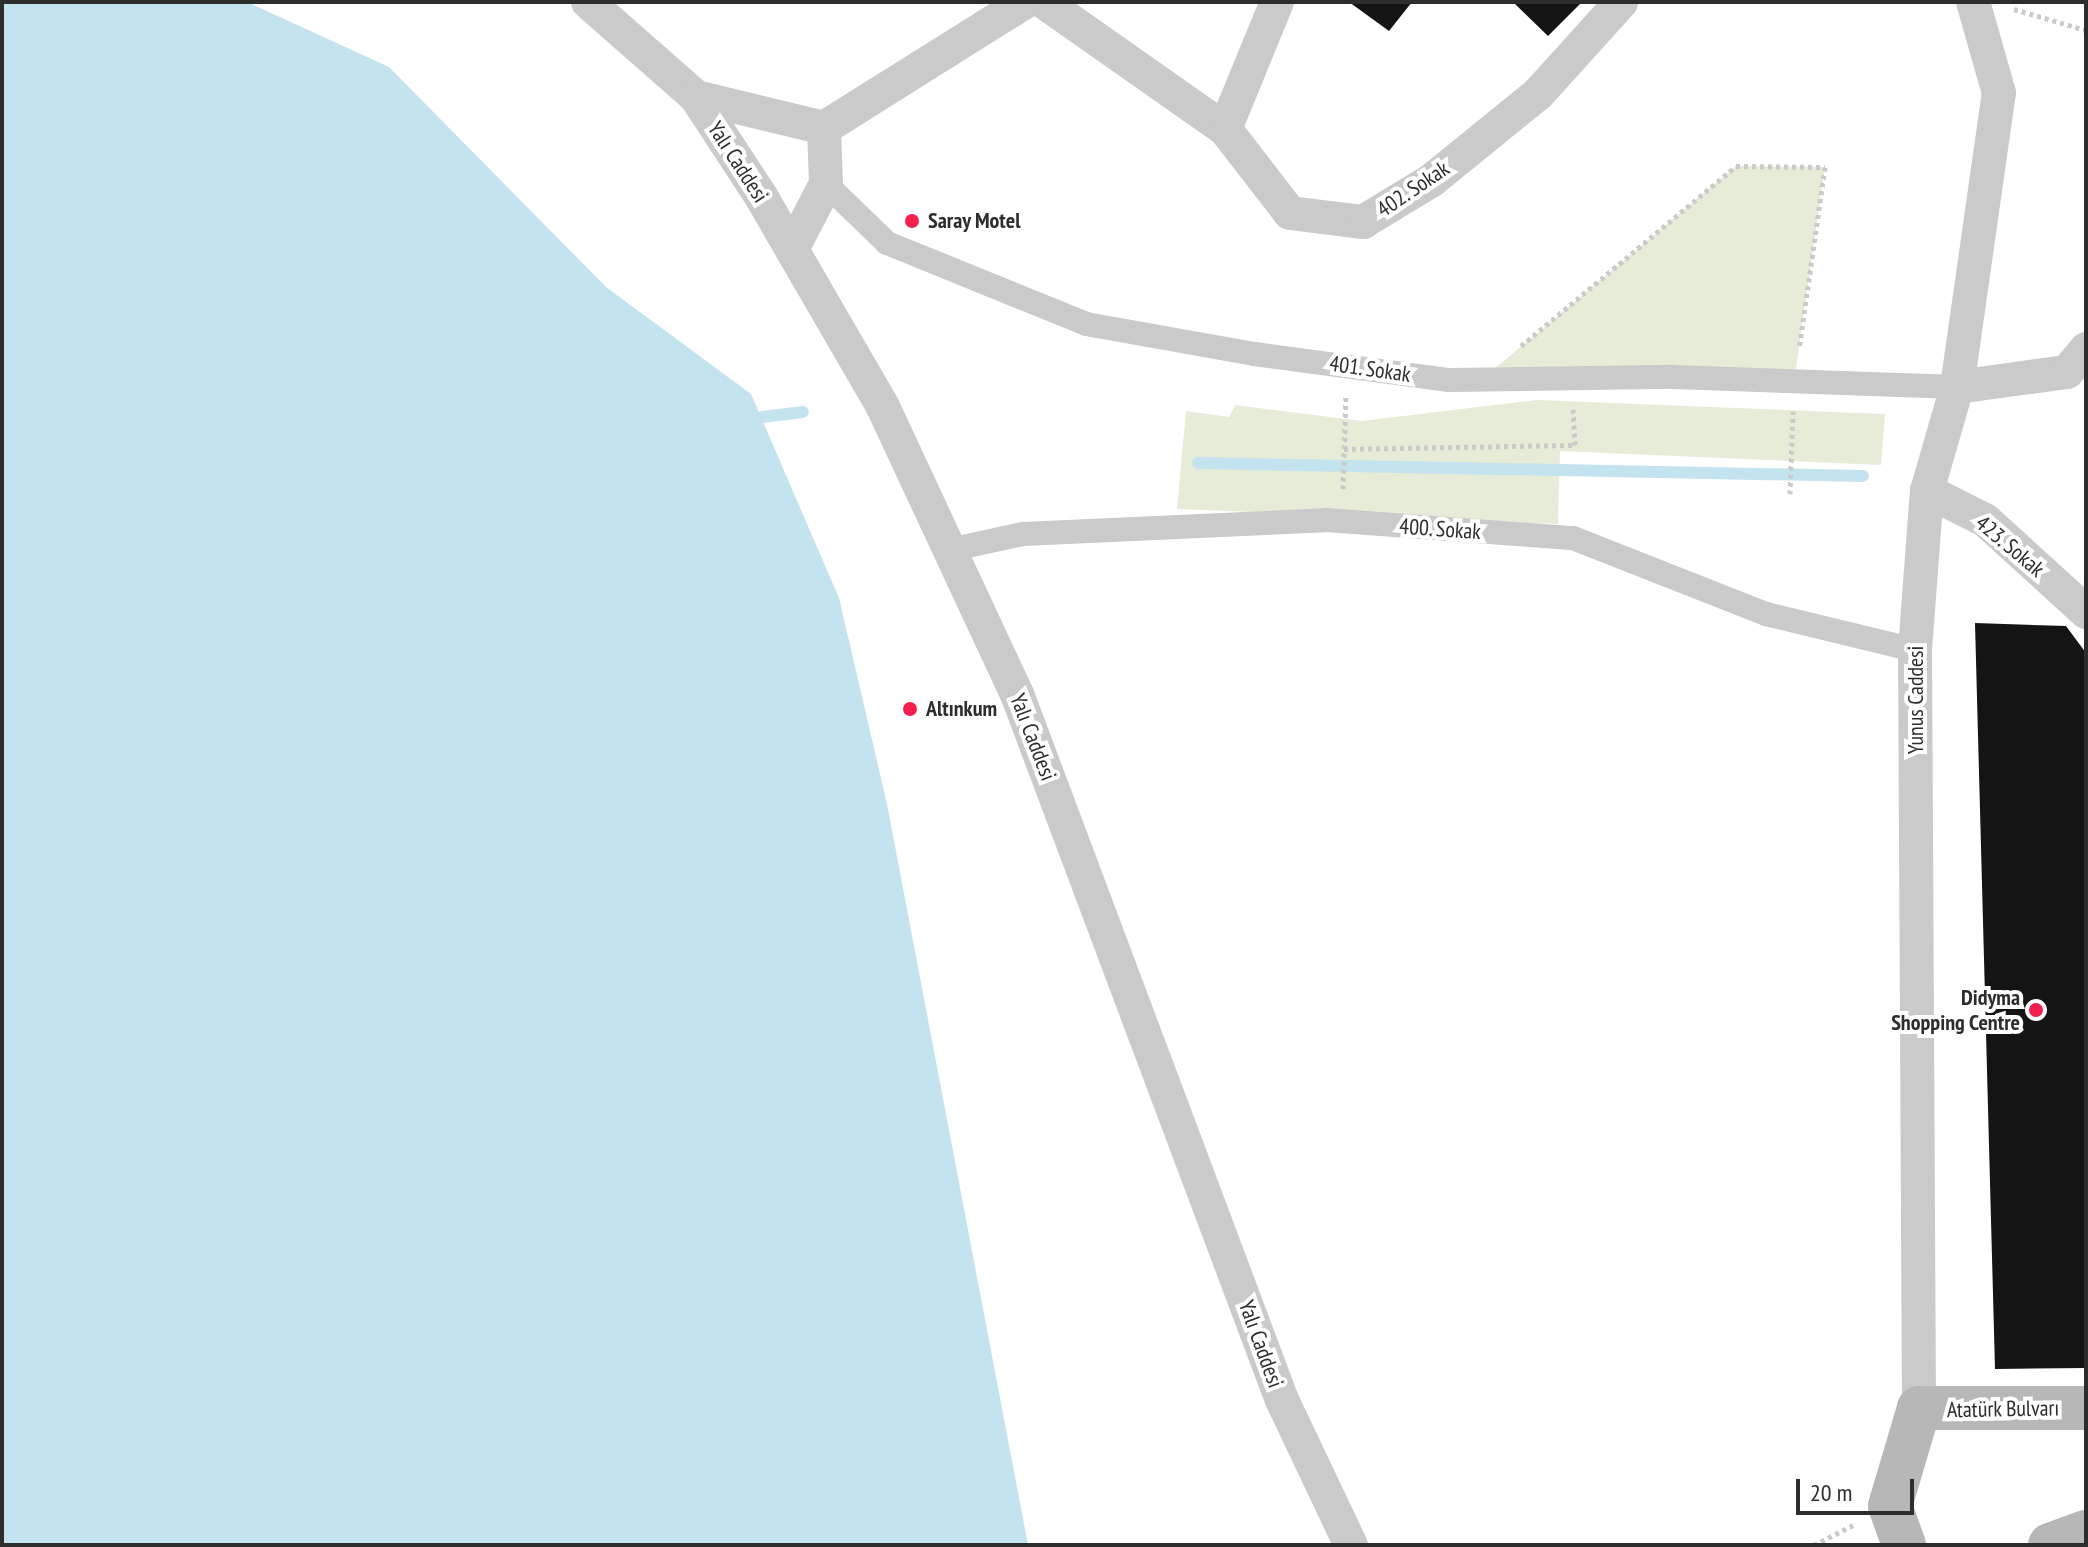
<!DOCTYPE html>
<meta charset="utf-8">
<style>
body{margin:0}
#map{position:relative;width:2088px;height:1547px;overflow:hidden;background:#fff;font-family:"PT Sans Narrow",sans-serif}
div>[style]{position:absolute}
.green>*{inset:0;background:#e6ecd8}
.water>*{inset:0;background:#c3e3ee}
.stream>*{height:12px;margin:-6px;padding:0 6px;transform-origin:6px;border-radius:6px;background:#c3e3ee}
.building>*{inset:0;background:#141414}
.path>*{height:5px;margin-top:-2.5px;transform-origin:0;background:repeating-linear-gradient(90deg,#cacaca 0 4px,transparent 0 8px)}
.pedestrian>*{height:24px;margin:-12px;padding:0 12px;transform-origin:12px;border-radius:12px;background:#cacaca}
.minor>*{height:34px;margin:-17px;padding:0 17px;transform-origin:17px;border-radius:17px;background:#cacaca}
.secondary>*{height:44px;margin:-22px;padding:0 22px;transform-origin:22px;border-radius:22px;background:#b7b7b7}
.dots>*{width:22px;height:22px;translate:-50% -50%;box-sizing:border-box;border:4px solid #fff;border-radius:50%}
span{translate:-50% -50%;white-space:nowrap;text-align:center;line-height:1.15;-webkit-text-stroke:8px #fff;paint-order:stroke}
.street-label{font-size:22px;color:#2d2d2d}
.poi-label{font-size:22px;color:#2d2d2d;font-weight:700}
.left{translate:0 -50%;text-align:left}
.right{translate:-100% -50%;text-align:right}
.frame{position:absolute;inset:0;border:4px solid #2d2d2d;pointer-events:none}
.scale{position:absolute;left:1796px;top:1479px;width:118px;height:36px;box-sizing:border-box;border:4px solid #2d2d2d;border-top:0;padding-left:10px;font-size:24px;line-height:28px;white-space:nowrap;color:#2d2d2d;-webkit-text-stroke:6px #fff;paint-order:stroke}
</style>
<div id="map">
<div class="green">
<div style="clip-path:polygon(1736px 166px,1825px 167px,1794px 382px,1481px 380px)"></div>
<div style="clip-path:polygon(1537px 400px,1885px 414px,1881px 465px,1560px 451px,1558px 524px,1177px 509px,1186px 411px,1229px 417px,1235px 405px,1362px 421px)"></div>
</div>
<div class="water">
<div style="clip-path:polygon(2px 2px,247px 2px,389px 67px,606px 287px,751px 394px,839px 598px,887px 804px,1028px 1545px,2px 1545px)"></div>
</div>
<div class="stream">
<div style="left:762px;top:417px;width:41px;rotate:-7deg"></div>
<div style="left:1198px;top:463px;width:665px;rotate:1.12deg"></div>
</div>
<div class="building">
<div style="clip-path:polygon(1349px 2px,1412px 2px,1389px 31px)"></div>
<div style="clip-path:polygon(1513px 2px,1582px 2px,1548px 36px)"></div>
<div style="clip-path:polygon(1975px 623px,2066px 626px,2086px 653px,2086px 1368px,1995px 1369px)"></div>
</div>
<div class="path">
<div style="left:2014px;top:9px;width:75px;rotate:16.3deg"></div>
<div style="left:1521px;top:346px;width:280px;rotate:-39.9deg"></div>
<div style="left:1736px;top:166px;width:89px;rotate:0.6deg"></div>
<div style="left:1825px;top:167px;width:184px;rotate:98.1deg"></div>
<div style="left:1344px;top:449px;width:231px;rotate:-1deg"></div>
<div style="left:1575px;top:445px;width:36px;rotate:-93deg"></div>
<div style="left:1343px;top:489px;width:94px;rotate:-88.2deg"></div>
<div style="left:1790px;top:494px;width:83px;rotate:-87.9deg"></div>
<div style="left:1814px;top:1545px;width:44px;rotate:-27.1deg"></div>
</div>
<div class="pedestrian">
<div style="left:826px;top:184px;width:85px;rotate:44deg"></div>
<div style="left:887px;top:243px;width:215px;rotate:22.1deg"></div>
<div style="left:1086px;top:324px;width:171px;rotate:10.1deg"></div>
<div style="left:1254px;top:354px;width:197px;rotate:7.6deg"></div>
<div style="left:1449px;top:380px;width:224px;rotate:-0.8deg"></div>
<div style="left:1673px;top:377px;width:284px;rotate:2deg"></div>
<div style="left:949px;top:550px;width:76px;rotate:-12.2deg"></div>
<div style="left:1023px;top:534px;width:303px;rotate:-2.6deg"></div>
<div style="left:1326px;top:520px;width:248px;rotate:4.2deg"></div>
<div style="left:1573px;top:538px;width:207px;rotate:21.5deg"></div>
<div style="left:1766px;top:614px;width:153px;rotate:13.6deg"></div>
</div>
<div class="minor">
<div style="left:588px;top:2px;width:144px;rotate:41.3deg"></div>
<div style="left:696px;top:97px;width:121px;rotate:56.8deg"></div>
<div style="left:762px;top:198px;width:241px;rotate:59.9deg"></div>
<div style="left:883px;top:407px;width:317px;rotate:65deg"></div>
<div style="left:1017px;top:694px;width:754px;rotate:69.43deg"></div>
<div style="left:1282px;top:1400px;width:161px;rotate:64.6deg"></div>
<div style="left:1044px;top:2px;width:221px;rotate:35.1deg"></div>
<div style="left:1277px;top:2px;width:137px;rotate:112.3deg"></div>
<div style="left:1225px;top:129px;width:106px;rotate:52.3deg"></div>
<div style="left:1290px;top:213px;width:74px;rotate:7deg"></div>
<div style="left:1363px;top:222px;width:81px;rotate:-31.3deg"></div>
<div style="left:1432px;top:180px;width:136px;rotate:-39.1deg"></div>
<div style="left:1538px;top:94px;width:124px;rotate:-47.9deg"></div>
<div style="left:696px;top:97px;width:132px;rotate:13.6deg"></div>
<div style="left:824px;top:128px;width:56px;rotate:88deg"></div>
<div style="left:826px;top:184px;width:73px;rotate:117.6deg"></div>
<div style="left:824px;top:128px;width:237px;rotate:-32.1deg"></div>
<div style="left:1957px;top:387px;width:111px;rotate:-7.8deg"></div>
<div style="left:2067px;top:372px;width:30px;rotate:-50deg"></div>
<div style="left:1927px;top:491px;width:65px;rotate:26.6deg"></div>
<div style="left:1985px;top:520px;width:137px;rotate:42.3deg"></div>
<div style="left:1919px;top:1408px;width:758px;rotate:-90.3deg"></div>
<div style="left:1915px;top:650px;width:159px;rotate:-85.7deg"></div>
<div style="left:1927px;top:491px;width:108px;rotate:-73.9deg"></div>
<div style="left:1957px;top:387px;width:297px;rotate:-81.9deg"></div>
<div style="left:1999px;top:93px;width:95px;rotate:-105.9deg"></div>
</div>
<div class="secondary">
<div style="left:1904px;top:1545px;width:41px;rotate:-109.7deg"></div>
<div style="left:1890px;top:1506px;width:102px;rotate:-73.5deg"></div>
<div style="left:1919px;top:1408px;width:167px"></div>
<div style="left:2050px;top:1545px;width:38px;rotate:-20deg"></div>
</div>
<div class="dots">
<div style="left:912px;top:221px;background:#f41f4e"></div>
<div style="left:910px;top:709px;background:#f41f4e"></div>
<div style="left:2036px;top:1010px;background:#f41f4e"></div>
</div>
<div class="street-label">
<span style="left:738px;top:162px;rotate:57deg">Yalı Caddesi</span>
<span style="left:1413px;top:189px;rotate:-34deg">402. Sokak</span>
<span style="left:1370px;top:369px;rotate:8deg">401. Sokak</span>
<span style="left:1440px;top:529px;rotate:4deg">400. Sokak</span>
<span style="left:2010px;top:546px;rotate:40deg">423. Sokak</span>
<span style="left:1916px;top:700px;rotate:-90deg">Yunus Caddesi</span>
<span style="left:1033px;top:737px;rotate:69deg">Yalı Caddesi</span>
<span style="left:1261px;top:1344px;rotate:70deg">Yalı Caddesi</span>
<span style="left:2003px;top:1409px;rotate:-1deg">Atatürk Bulvarı</span>
</div>
<div class="poi-label">
<span class="left" style="left:928px;top:221px">Saray Motel</span>
<span class="left" style="left:926px;top:709px">Altınkum</span>
<span class="right" style="left:2020px;top:1010px">Didyma<br>Shopping Centre</span>
</div>
<div class="frame"></div>
<div class="scale">20 m</div>
</div>
